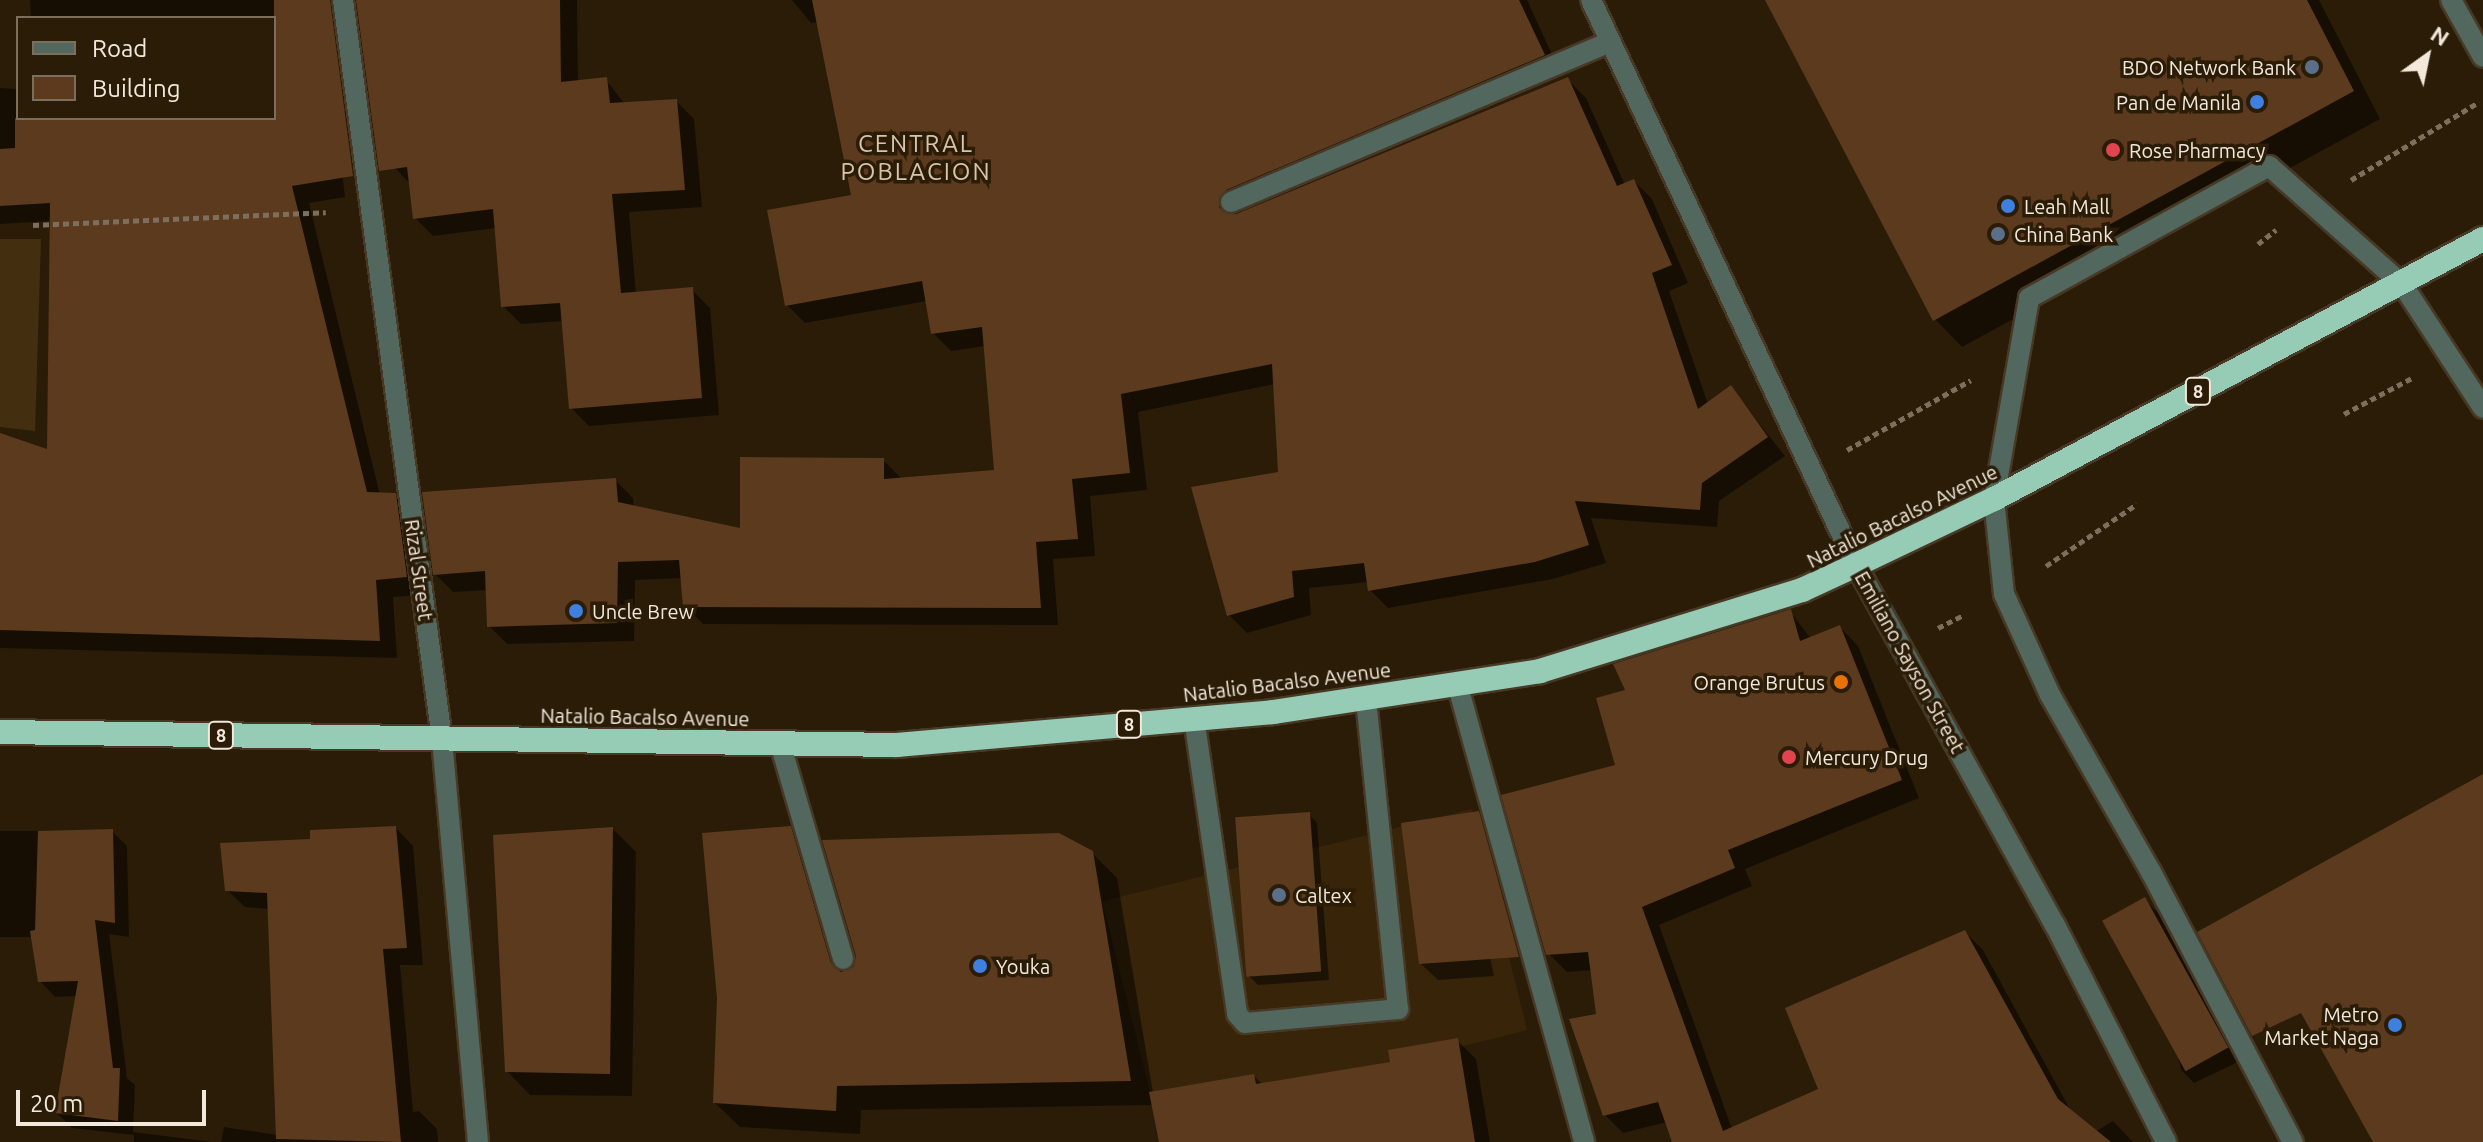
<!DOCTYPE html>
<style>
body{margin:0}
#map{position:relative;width:2483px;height:1142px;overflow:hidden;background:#2b1c07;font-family:Ubuntu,sans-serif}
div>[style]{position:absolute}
.built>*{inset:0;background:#382408;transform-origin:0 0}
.green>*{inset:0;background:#432e10}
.shadow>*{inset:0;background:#0007}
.building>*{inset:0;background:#5c3a1d;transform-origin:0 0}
.path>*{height:5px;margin-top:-2.5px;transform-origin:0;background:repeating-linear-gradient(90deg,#7c6f5d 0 6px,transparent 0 10px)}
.roads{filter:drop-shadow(2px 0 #473925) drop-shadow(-2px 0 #473925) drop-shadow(0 2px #473925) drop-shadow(0 -2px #473925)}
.lane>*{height:20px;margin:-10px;padding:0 10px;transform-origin:10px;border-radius:10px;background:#52675e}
.street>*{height:20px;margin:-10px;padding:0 10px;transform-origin:10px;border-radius:10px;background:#52675e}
.highway>*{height:24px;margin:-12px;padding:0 12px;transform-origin:12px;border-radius:12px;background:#96ccb6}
.dots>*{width:22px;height:22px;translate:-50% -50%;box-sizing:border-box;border:4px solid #2b1c07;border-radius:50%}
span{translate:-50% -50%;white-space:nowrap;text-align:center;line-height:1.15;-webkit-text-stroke:7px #2b1c07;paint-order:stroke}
.shield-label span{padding:2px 6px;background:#2b1c07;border:2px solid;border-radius:6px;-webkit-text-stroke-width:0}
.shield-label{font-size:18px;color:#f2e8db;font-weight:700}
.poi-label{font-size:20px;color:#f2e8db}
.right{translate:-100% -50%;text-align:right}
.left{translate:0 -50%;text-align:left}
.street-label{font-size:20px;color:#f2e8db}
.quarter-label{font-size:24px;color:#d8c4ab;letter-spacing:2px}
.legend{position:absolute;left:16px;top:16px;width:260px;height:104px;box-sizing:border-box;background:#2b1c07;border:2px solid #7b6e5c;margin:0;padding:10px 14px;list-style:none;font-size:24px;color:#f2e8db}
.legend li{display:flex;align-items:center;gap:16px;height:40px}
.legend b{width:40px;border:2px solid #7b6e5c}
.north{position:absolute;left:2387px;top:16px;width:80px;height:80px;-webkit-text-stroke:6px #2b1c07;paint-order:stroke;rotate:33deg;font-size:22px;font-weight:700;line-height:32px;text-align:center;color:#f2e8db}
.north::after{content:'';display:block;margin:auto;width:28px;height:36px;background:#f2e8db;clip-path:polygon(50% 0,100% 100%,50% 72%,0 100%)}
.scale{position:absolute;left:16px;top:1090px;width:190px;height:36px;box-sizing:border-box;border:4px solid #f2e8db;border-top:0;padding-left:10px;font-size:24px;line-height:28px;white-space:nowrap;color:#f2e8db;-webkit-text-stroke:6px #2b1c07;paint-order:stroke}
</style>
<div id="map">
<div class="built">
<div style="left:1472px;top:809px;width:228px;height:381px;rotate:76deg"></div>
</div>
<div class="green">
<div style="clip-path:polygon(0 239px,41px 239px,35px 431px,0 427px)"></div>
</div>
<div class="shadow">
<div style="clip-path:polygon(30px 0,323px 0,345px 197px,309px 203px,380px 495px,395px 495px,413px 513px,424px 595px,393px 597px,397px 658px,0 648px,0 435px,49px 451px,52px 221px,0 224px,0 88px,16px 89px,18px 77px,18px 118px,274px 118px,274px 18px,31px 18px)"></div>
<div style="clip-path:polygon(398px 0,577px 0,578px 82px,606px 80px,625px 104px,676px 101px,694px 119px,702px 207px,629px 212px,636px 294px,692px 290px,710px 308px,719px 415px,589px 426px,571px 408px,564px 321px,521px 324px,503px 306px,496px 228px,433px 236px,415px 218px,411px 185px,395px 168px)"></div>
<div style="clip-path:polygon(792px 0,1527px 0,1561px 74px,1244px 208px,1238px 216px,1568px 80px,1586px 98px,1625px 185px,1634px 181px,1652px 199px,1688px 283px,1669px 291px,1708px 404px,1731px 388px,1785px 456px,1719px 501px,1717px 527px,1591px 518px,1606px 563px,1553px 579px,1388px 608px,1370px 590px,1369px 582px,1309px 588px,1311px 615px,1247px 633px,1229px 615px,1280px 473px,1275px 384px,1138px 412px,1147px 490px,1090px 496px,1095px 556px,1053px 559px,1058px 625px,703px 624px,685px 606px,683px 578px,635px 580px,634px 641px,507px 644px,489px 626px,488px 590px,453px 592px,435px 574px,615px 480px,633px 498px,634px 508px,742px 530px,883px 460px,901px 478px,996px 472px,985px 346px,951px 351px,933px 333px,927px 301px,805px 323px,787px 305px,854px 196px,819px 22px,811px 23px)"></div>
<div style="clip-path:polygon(1767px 0,2319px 0,2380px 119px,1962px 347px,1935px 319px)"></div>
<div style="clip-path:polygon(1790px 611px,1811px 639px,1840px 627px,1858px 646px,1919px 798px,1745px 869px,1752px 886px,1659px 925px,1732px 1129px,1821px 1090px,1965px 932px,1983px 950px,2072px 1113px,2095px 1132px,2113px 1121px,2133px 1142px,1674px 1142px,1667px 1122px,1623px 1133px,1605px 1115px,1593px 970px,1567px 972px,1549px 954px,1617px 766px,1628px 692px)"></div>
<div style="clip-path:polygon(1309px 814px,1317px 823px,1329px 980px,1258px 985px,1249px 976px)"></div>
<div style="clip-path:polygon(396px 828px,413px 846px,423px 965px,400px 965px,413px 1112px,419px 1111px,437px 1129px,438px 1142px,221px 1142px,224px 1127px,278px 1135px,269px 909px,245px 907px,227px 890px,313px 841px)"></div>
<div style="clip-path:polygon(790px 828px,814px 853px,849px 971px,1092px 853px,1117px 878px,1153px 1093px,1254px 1076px,1263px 1085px,1392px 1063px,1457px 1040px,1476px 1059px,1490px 1142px,1161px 1142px,1154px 1105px,861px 1110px,860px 1134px,740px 1127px,715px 1103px)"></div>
<div style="clip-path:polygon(613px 829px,636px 852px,632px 1096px,530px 1095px,507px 1071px)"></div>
<div style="clip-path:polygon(0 831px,112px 831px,127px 846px,129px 937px,109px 934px,127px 1078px,135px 1085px,133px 1132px,213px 1142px,134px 1142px,134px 1135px,72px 1128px,57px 1113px,77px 996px,55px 997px,40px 981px,33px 937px,0 937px)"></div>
<div style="clip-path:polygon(1465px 834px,1494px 976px,1438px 980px,1421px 964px)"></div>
<div style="clip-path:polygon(2145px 900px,2158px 913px,2240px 1061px,2194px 1083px,2181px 1070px)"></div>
</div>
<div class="building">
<div style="clip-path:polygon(274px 0,330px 0,353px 176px,292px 186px,367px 492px,396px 493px,407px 577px,376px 580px,380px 641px,0 630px,0 433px,47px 449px,50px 203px,0 206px,0 149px,15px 148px,15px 118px,274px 118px)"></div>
<div style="clip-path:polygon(356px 0,560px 0,561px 82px,607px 77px,610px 103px,677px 99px,685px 190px,612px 194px,621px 293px,693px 287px,702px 398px,569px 409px,560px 303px,501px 307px,493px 209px,413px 219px,407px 167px,379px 171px)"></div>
<div style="clip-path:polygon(812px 0,1519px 0,1545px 55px,1226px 190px,1219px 208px,1236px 214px,1568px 77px,1617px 186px,1634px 179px,1672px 265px,1652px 273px,1698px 409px,1731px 385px,1768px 437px,1702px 483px,1700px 510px,1575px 501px,1589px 545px,1535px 562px,1368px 591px,1364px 563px,1292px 571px,1294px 597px,1227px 616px,1191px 487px,1278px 472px,1272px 364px,1121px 394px,1130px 473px,1072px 479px,1078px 539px,1036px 542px,1041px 608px,683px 607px,679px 560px,618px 562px,617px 623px,487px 627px,485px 571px,433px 575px,422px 492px,616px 478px,618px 502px,740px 528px,740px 457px,884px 458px,884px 479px,994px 470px,982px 327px,931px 334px,922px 281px,785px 306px,767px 210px,851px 195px)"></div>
<div style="clip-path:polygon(1765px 0,2307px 0,2354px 91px,1933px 321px)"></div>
<div style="clip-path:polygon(1791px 609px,1800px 641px,1840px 625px,1902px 780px,1728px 850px,1735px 868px,1642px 907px,1723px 1131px,1818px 1089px,1785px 1008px,1965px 930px,2058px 1099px,2111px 1142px,1672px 1142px,1658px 1102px,1603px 1116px,1569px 1019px,1596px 1014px,1588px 952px,1546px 955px,1501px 795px,1615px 765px,1596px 698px,1625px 690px,1613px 664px)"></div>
<div style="clip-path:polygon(2483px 774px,2483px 1142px,2373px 1142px,2301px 1013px,2252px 1036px,2197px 932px)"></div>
<div style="clip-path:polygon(1479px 811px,1519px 957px,1419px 964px,1401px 823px)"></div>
<div style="left:1310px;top:812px;width:160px;height:75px;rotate:86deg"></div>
<div style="clip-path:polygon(396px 826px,407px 948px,383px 949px,401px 1142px,276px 1139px,267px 893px,225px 891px,220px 843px,310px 839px,310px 830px)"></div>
<div style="clip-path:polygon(791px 826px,831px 963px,841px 972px,853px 967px,856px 956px,822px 840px,1059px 833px,1093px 851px,1131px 1081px,837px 1086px,836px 1111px,713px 1103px,717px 998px,702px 833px)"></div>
<div style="clip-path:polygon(613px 827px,610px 1074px,505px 1072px,493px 835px)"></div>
<div style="clip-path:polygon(113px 829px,115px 923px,95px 920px,113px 1068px,120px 1068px,118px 1121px,55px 1113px,78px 981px,38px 982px,30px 931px,35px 930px,38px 831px)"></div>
<div style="left:2145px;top:897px;width:172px;height:49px;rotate:61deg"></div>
<div style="clip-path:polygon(1458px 1038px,1475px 1142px,1159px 1142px,1149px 1092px,1254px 1074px,1256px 1084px,1390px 1062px,1388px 1050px)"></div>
</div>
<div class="path">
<div style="left:2351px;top:180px;width:150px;rotate:-31.4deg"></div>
<div style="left:33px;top:225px;width:293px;rotate:-2.5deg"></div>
<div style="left:2258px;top:244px;width:23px;rotate:-38deg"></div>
<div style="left:2344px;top:414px;width:79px;rotate:-27.9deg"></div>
<div style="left:1847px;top:450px;width:142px;rotate:-29.4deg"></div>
<div style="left:2046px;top:566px;width:110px;rotate:-34.3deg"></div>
<div style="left:1938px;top:628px;width:30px;rotate:-27deg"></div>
</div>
<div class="roads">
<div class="lane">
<div style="left:1231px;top:202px;width:411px;rotate:-22.9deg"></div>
<div style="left:1994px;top:499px;width:204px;rotate:-80.1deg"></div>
<div style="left:2029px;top:298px;width:274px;rotate:-28.8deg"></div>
<div style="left:2269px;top:166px;width:178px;rotate:41.6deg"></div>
<div style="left:2402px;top:284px;width:148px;rotate:56.8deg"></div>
<div style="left:1194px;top:718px;width:299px;rotate:81.7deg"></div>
<div style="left:1237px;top:1014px;width:12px;rotate:48deg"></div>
<div style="left:1245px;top:1023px;width:154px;rotate:-5.2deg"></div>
<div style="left:1398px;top:1009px;width:314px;rotate:-95.9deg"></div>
<div style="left:780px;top:743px;width:225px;rotate:73.7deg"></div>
</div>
<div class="street">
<div style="left:343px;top:0;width:746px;rotate:82.37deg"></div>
<div style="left:442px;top:739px;width:405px;rotate:84.9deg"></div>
<div style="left:1591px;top:0;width:624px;rotate:64.87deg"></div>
<div style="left:1856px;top:565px;width:411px;rotate:61.1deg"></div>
<div style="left:2055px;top:925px;width:244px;rotate:62.9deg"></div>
<div style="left:2451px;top:0;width:65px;rotate:60.7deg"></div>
<div style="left:1994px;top:499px;width:96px;rotate:84deg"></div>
<div style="left:2004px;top:594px;width:111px;rotate:65.5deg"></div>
<div style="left:2050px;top:695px;width:204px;rotate:60.3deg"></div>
<div style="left:2151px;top:872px;width:305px;rotate:62.3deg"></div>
<div style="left:1457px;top:683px;width:476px;rotate:74.5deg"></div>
</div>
<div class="highway">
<div style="left:0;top:732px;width:897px;rotate:0.83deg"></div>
<div style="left:897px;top:745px;width:377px;rotate:-5deg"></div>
<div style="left:1273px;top:712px;width:270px;rotate:-8.7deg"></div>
<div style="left:1540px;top:671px;width:274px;rotate:-17.2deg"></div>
<div style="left:1802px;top:590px;width:60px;rotate:-24.8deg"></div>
<div style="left:1856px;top:565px;width:153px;rotate:-25.6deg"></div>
<div style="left:1994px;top:499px;width:554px;rotate:-28deg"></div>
</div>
</div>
<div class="dots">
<div style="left:2312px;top:67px;background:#5c6f8a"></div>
<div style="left:2257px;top:102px;background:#3f7fe0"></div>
<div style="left:2113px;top:150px;background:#e0444e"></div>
<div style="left:2008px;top:206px;background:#3f7fe0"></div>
<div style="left:1998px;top:234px;background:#5c6f8a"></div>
<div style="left:576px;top:611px;background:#3f7fe0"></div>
<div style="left:1841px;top:682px;background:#e8710a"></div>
<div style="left:1789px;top:757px;background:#e0444e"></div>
<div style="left:1279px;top:895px;background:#5c6f8a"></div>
<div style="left:980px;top:966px;background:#3f7fe0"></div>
<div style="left:2395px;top:1025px;background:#3f7fe0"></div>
</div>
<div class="shield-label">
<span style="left:2198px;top:391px">8</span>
<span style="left:1129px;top:724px">8</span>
<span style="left:221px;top:735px">8</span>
</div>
<div class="poi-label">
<span class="right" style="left:2296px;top:67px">BDO Network Bank</span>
<span class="right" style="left:2241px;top:102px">Pan de Manila</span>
<span class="left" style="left:2129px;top:150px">Rose Pharmacy</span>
<span class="left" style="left:2024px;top:206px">Leah Mall</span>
<span class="left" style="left:2014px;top:234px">China Bank</span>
<span class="left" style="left:592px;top:611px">Uncle Brew</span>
<span class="right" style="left:1825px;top:682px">Orange Brutus</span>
<span class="left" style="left:1805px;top:757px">Mercury Drug</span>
<span class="left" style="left:1295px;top:895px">Caltex</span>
<span class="left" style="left:996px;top:966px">Youka</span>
<span class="right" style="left:2379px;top:1026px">Metro<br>Market Naga</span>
</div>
<div class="street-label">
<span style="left:1902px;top:516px;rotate:-26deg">Natalio Bacalso Avenue</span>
<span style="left:419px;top:570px;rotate:82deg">Rizal Street</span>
<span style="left:1910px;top:662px;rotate:61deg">Emiliano Sayson Street</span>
<span style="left:1287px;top:682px;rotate:-7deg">Natalio Bacalso Avenue</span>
<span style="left:645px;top:717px;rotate:1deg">Natalio Bacalso Avenue</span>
</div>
<div class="quarter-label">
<span style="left:916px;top:158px">CENTRAL<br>POBLACION</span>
</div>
<ul class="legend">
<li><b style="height:10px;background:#52675e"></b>Road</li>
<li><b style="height:22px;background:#5c3a1d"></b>Building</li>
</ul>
<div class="north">N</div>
<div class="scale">20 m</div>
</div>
